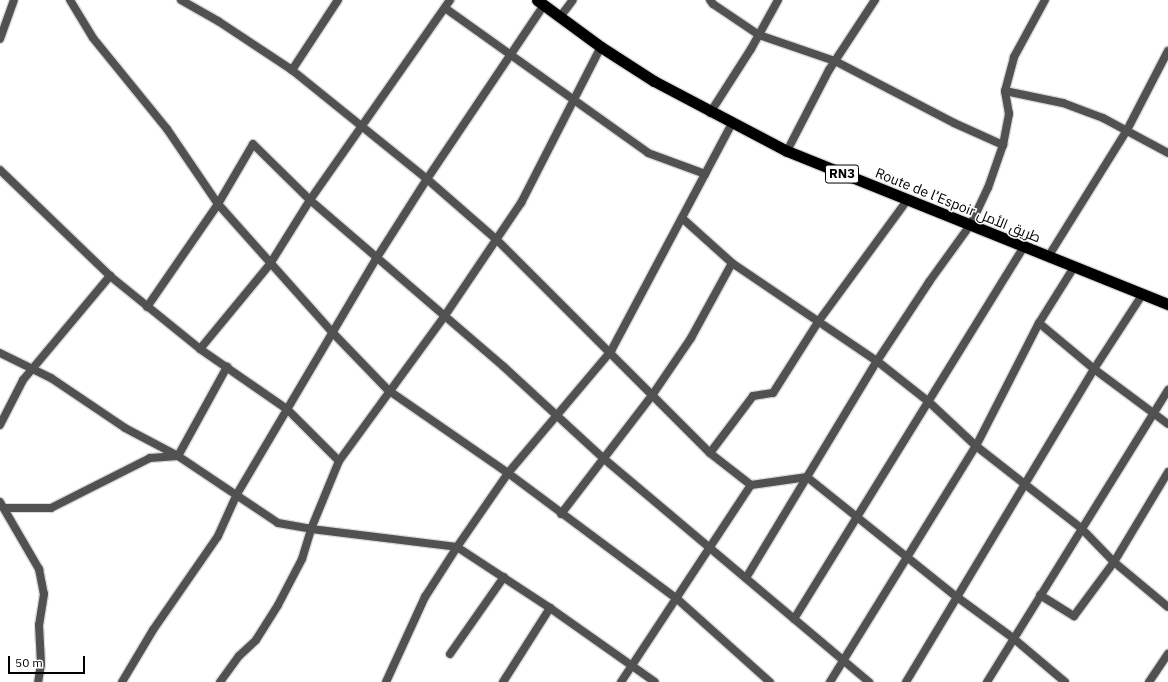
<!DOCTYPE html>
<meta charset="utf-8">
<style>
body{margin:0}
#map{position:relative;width:1168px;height:682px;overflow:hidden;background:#fff;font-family:"IBM Plex Sans",Cairo,sans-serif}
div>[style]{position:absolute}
.roads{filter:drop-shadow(1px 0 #dbdbdb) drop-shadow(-1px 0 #dbdbdb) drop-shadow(0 1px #dbdbdb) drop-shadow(0 -1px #dbdbdb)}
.minor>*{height:8px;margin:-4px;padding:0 4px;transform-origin:4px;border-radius:4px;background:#515151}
.trunk>*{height:11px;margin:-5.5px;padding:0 5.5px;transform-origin:5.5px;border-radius:5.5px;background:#000}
span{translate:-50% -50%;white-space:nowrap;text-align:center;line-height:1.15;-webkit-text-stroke:3px #fff;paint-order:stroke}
.shield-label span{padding:1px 3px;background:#fff;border:1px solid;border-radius:3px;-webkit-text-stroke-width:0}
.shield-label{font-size:13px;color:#000;font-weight:700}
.street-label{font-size:14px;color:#000}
.scale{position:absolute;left:8px;top:656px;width:77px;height:18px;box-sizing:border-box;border:2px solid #000;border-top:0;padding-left:5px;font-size:12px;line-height:14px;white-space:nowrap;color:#000;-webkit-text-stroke:3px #fff;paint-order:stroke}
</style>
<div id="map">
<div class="roads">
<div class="minor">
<div style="left:70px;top:0;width:44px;rotate:58.8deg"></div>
<div style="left:93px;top:38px;width:117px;rotate:50.9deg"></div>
<div style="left:167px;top:129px;width:91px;rotate:55.8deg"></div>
<div style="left:218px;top:204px;width:171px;rotate:48.3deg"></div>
<div style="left:332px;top:332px;width:81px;rotate:46deg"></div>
<div style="left:388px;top:390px;width:146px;rotate:34.7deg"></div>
<div style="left:508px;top:473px;width:209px;rotate:36.7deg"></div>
<div style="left:676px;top:598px;width:126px;rotate:41.8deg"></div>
<div style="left:181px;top:0;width:43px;rotate:29.6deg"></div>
<div style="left:218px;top:21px;width:89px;rotate:33.5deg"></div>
<div style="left:338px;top:0;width:84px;rotate:123.3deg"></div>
<div style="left:292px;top:70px;width:174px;rotate:38.9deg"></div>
<div style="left:427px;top:179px;width:93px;rotate:41.1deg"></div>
<div style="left:497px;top:240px;width:301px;rotate:45deg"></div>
<div style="left:710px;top:453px;width:52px;rotate:38deg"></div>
<div style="left:710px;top:0;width:5px;rotate:53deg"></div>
<div style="left:713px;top:4px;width:55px;rotate:34deg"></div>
<div style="left:759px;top:35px;width:80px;rotate:18.9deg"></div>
<div style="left:835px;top:61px;width:134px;rotate:27.5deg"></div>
<div style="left:954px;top:123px;width:54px;rotate:24.2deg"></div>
<div style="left:445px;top:8px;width:249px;rotate:35.5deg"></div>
<div style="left:648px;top:153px;width:61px;rotate:20.2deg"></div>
<div style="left:560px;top:17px;width:21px;rotate:-53deg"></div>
<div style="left:0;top:39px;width:41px;rotate:-70.3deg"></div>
<div style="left:1005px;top:91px;width:59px;rotate:11.7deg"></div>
<div style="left:1063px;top:103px;width:43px;rotate:20.6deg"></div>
<div style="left:1103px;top:118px;width:74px;rotate:28.3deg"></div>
<div style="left:710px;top:113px;width:76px;rotate:-57.4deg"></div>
<div style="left:751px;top:49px;width:56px;rotate:-61.1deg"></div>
<div style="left:787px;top:151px;width:91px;rotate:-62.6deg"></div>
<div style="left:829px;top:70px;width:84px;rotate:-56.7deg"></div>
<div style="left:0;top:170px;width:153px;rotate:43.9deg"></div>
<div style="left:110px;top:276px;width:116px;rotate:39deg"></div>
<div style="left:200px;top:349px;width:107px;rotate:34.7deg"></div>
<div style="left:288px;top:410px;width:72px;rotate:45deg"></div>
<div style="left:682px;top:218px;width:67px;rotate:42deg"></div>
<div style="left:732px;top:263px;width:175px;rotate:34.1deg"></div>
<div style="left:877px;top:361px;width:66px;rotate:38.3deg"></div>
<div style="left:929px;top:402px;width:64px;rotate:43.1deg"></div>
<div style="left:976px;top:446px;width:133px;rotate:38deg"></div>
<div style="left:1081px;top:528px;width:47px;rotate:45.9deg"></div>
<div style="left:1114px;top:562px;width:70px;rotate:39.8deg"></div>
<div style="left:1048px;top:257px;width:150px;rotate:-58.1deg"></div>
<div style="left:1127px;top:130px;width:89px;rotate:-62.6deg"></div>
<div style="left:147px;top:307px;width:125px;rotate:-55.4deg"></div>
<div style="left:218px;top:204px;width:69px;rotate:-59.7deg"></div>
<div style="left:253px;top:144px;width:80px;rotate:44.5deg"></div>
<div style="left:310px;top:200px;width:256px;rotate:40.7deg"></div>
<div style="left:504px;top:367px;width:134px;rotate:42.6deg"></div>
<div style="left:603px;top:458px;width:348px;rotate:40.1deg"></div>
<div style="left:1039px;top:323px;width:72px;rotate:39.9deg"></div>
<div style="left:1094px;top:369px;width:92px;rotate:36.6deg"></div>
<div style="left:200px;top:349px;width:110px;rotate:-50.5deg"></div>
<div style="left:270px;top:264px;width:75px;rotate:-58deg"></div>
<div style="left:310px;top:200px;width:244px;rotate:-55deg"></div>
<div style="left:0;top:353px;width:57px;rotate:26.1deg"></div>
<div style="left:51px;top:378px;width:89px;rotate:34deg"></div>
<div style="left:125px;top:428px;width:60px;rotate:27.8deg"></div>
<div style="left:178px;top:456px;width:120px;rotate:33.8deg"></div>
<div style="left:278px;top:523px;width:34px;rotate:10deg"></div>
<div style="left:311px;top:529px;width:74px;rotate:-67.6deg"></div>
<div style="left:339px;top:461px;width:178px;rotate:-53.9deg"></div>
<div style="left:444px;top:317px;width:138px;rotate:-56deg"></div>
<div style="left:521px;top:203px;width:175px;rotate:-62.9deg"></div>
<div style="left:0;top:425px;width:51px;rotate:-62.9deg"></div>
<div style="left:23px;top:380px;width:136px;rotate:-50.1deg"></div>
<div style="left:710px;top:453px;width:71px;rotate:-53deg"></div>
<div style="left:753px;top:396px;width:20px;rotate:-9deg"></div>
<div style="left:773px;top:393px;width:84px;rotate:-57.6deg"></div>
<div style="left:818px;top:322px;width:152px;rotate:-53.8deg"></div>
<div style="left:0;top:502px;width:78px;rotate:59.8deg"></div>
<div style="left:39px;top:569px;width:25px;rotate:79deg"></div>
<div style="left:44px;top:594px;width:31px;rotate:99deg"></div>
<div style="left:39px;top:625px;width:39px;rotate:87deg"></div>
<div style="left:41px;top:664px;width:18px;rotate:99deg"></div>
<div style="left:4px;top:508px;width:47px"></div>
<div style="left:51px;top:508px;width:111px;rotate:-26.8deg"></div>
<div style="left:150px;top:458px;width:28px;rotate:-4deg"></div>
<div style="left:178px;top:456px;width:102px;rotate:-61.2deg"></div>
<div style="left:561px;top:514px;width:151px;rotate:-52.5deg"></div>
<div style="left:653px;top:394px;width:68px;rotate:-55.8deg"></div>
<div style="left:691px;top:338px;width:85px;rotate:-61.3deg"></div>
<div style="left:746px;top:578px;width:253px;rotate:-58.9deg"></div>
<div style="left:877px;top:361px;width:95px;rotate:-56.6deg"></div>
<div style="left:929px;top:282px;width:72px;rotate:-54.1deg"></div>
<div style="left:971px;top:224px;width:40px;rotate:-65deg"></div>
<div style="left:988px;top:188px;width:46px;rotate:-70.8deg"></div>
<div style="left:1003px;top:145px;width:32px;rotate:-79deg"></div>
<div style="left:1009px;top:114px;width:23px;rotate:-100deg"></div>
<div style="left:1005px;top:91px;width:35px;rotate:-75deg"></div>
<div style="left:1014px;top:57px;width:65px;rotate:-61.5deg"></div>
<div style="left:1040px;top:595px;width:40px;rotate:32deg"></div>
<div style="left:1074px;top:616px;width:67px;rotate:-53.5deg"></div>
<div style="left:1114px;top:562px;width:105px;rotate:-59deg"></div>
<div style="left:794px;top:619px;width:437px;rotate:-58.3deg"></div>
<div style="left:450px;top:654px;width:94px;rotate:-55deg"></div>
<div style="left:122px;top:682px;width:61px;rotate:-59.2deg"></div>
<div style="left:153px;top:630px;width:114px;rotate:-55.3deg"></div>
<div style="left:218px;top:536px;width:46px;rotate:-65.7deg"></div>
<div style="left:237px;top:494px;width:273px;rotate:-59.4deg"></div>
<div style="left:376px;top:259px;width:95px;rotate:-57.5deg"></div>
<div style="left:427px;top:179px;width:210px;rotate:-56.1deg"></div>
<div style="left:220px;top:682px;width:32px;rotate:-54deg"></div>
<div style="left:239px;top:656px;width:23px;rotate:-43deg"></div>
<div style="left:256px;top:640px;width:41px;rotate:-57.8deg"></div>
<div style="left:278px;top:605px;width:52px;rotate:-62.4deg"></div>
<div style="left:302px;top:559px;width:31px;rotate:-73deg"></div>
<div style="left:311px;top:529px;width:147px;rotate:7deg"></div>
<div style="left:457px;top:547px;width:111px;rotate:33.3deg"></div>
<div style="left:550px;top:608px;width:128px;rotate:35.2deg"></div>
<div style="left:386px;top:682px;width:94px;rotate:-65.4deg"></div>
<div style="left:425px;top:597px;width:59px;rotate:-57.4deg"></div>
<div style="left:457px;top:547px;width:90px;rotate:-55.4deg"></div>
<div style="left:508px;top:473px;width:160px;rotate:-49.8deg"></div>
<div style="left:611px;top:351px;width:258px;rotate:-62deg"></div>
<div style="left:503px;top:682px;width:88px;rotate:-57.6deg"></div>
<div style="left:621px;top:682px;width:236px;rotate:-56.6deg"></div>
<div style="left:751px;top:485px;width:57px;rotate:-8.1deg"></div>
<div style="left:807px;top:477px;width:192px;rotate:38.7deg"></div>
<div style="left:957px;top:597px;width:69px;rotate:36.2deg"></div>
<div style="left:1013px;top:638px;width:68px;rotate:40.2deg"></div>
<div style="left:830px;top:682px;width:278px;rotate:-58.3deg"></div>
<div style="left:976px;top:446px;width:138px;rotate:-62.9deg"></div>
<div style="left:1039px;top:323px;width:66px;rotate:-58deg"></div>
<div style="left:906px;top:682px;width:365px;rotate:-59deg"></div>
<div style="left:1094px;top:369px;width:88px;rotate:-57deg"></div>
<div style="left:987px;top:682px;width:344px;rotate:-58.2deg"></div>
<div style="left:1149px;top:682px;width:34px;rotate:-56deg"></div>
</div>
<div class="trunk">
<div style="left:537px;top:0;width:79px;rotate:36.3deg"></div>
<div style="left:601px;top:47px;width:63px;rotate:32.7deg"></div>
<div style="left:654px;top:81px;width:150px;rotate:27.8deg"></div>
<div style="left:787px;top:151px;width:411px;rotate:21.9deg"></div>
</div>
</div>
<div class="shield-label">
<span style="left:842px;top:174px">RN3</span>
</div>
<div class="street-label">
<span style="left:958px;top:205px;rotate:22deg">Route de l’Espoir طريق الأمل</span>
</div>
<div class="scale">50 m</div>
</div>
